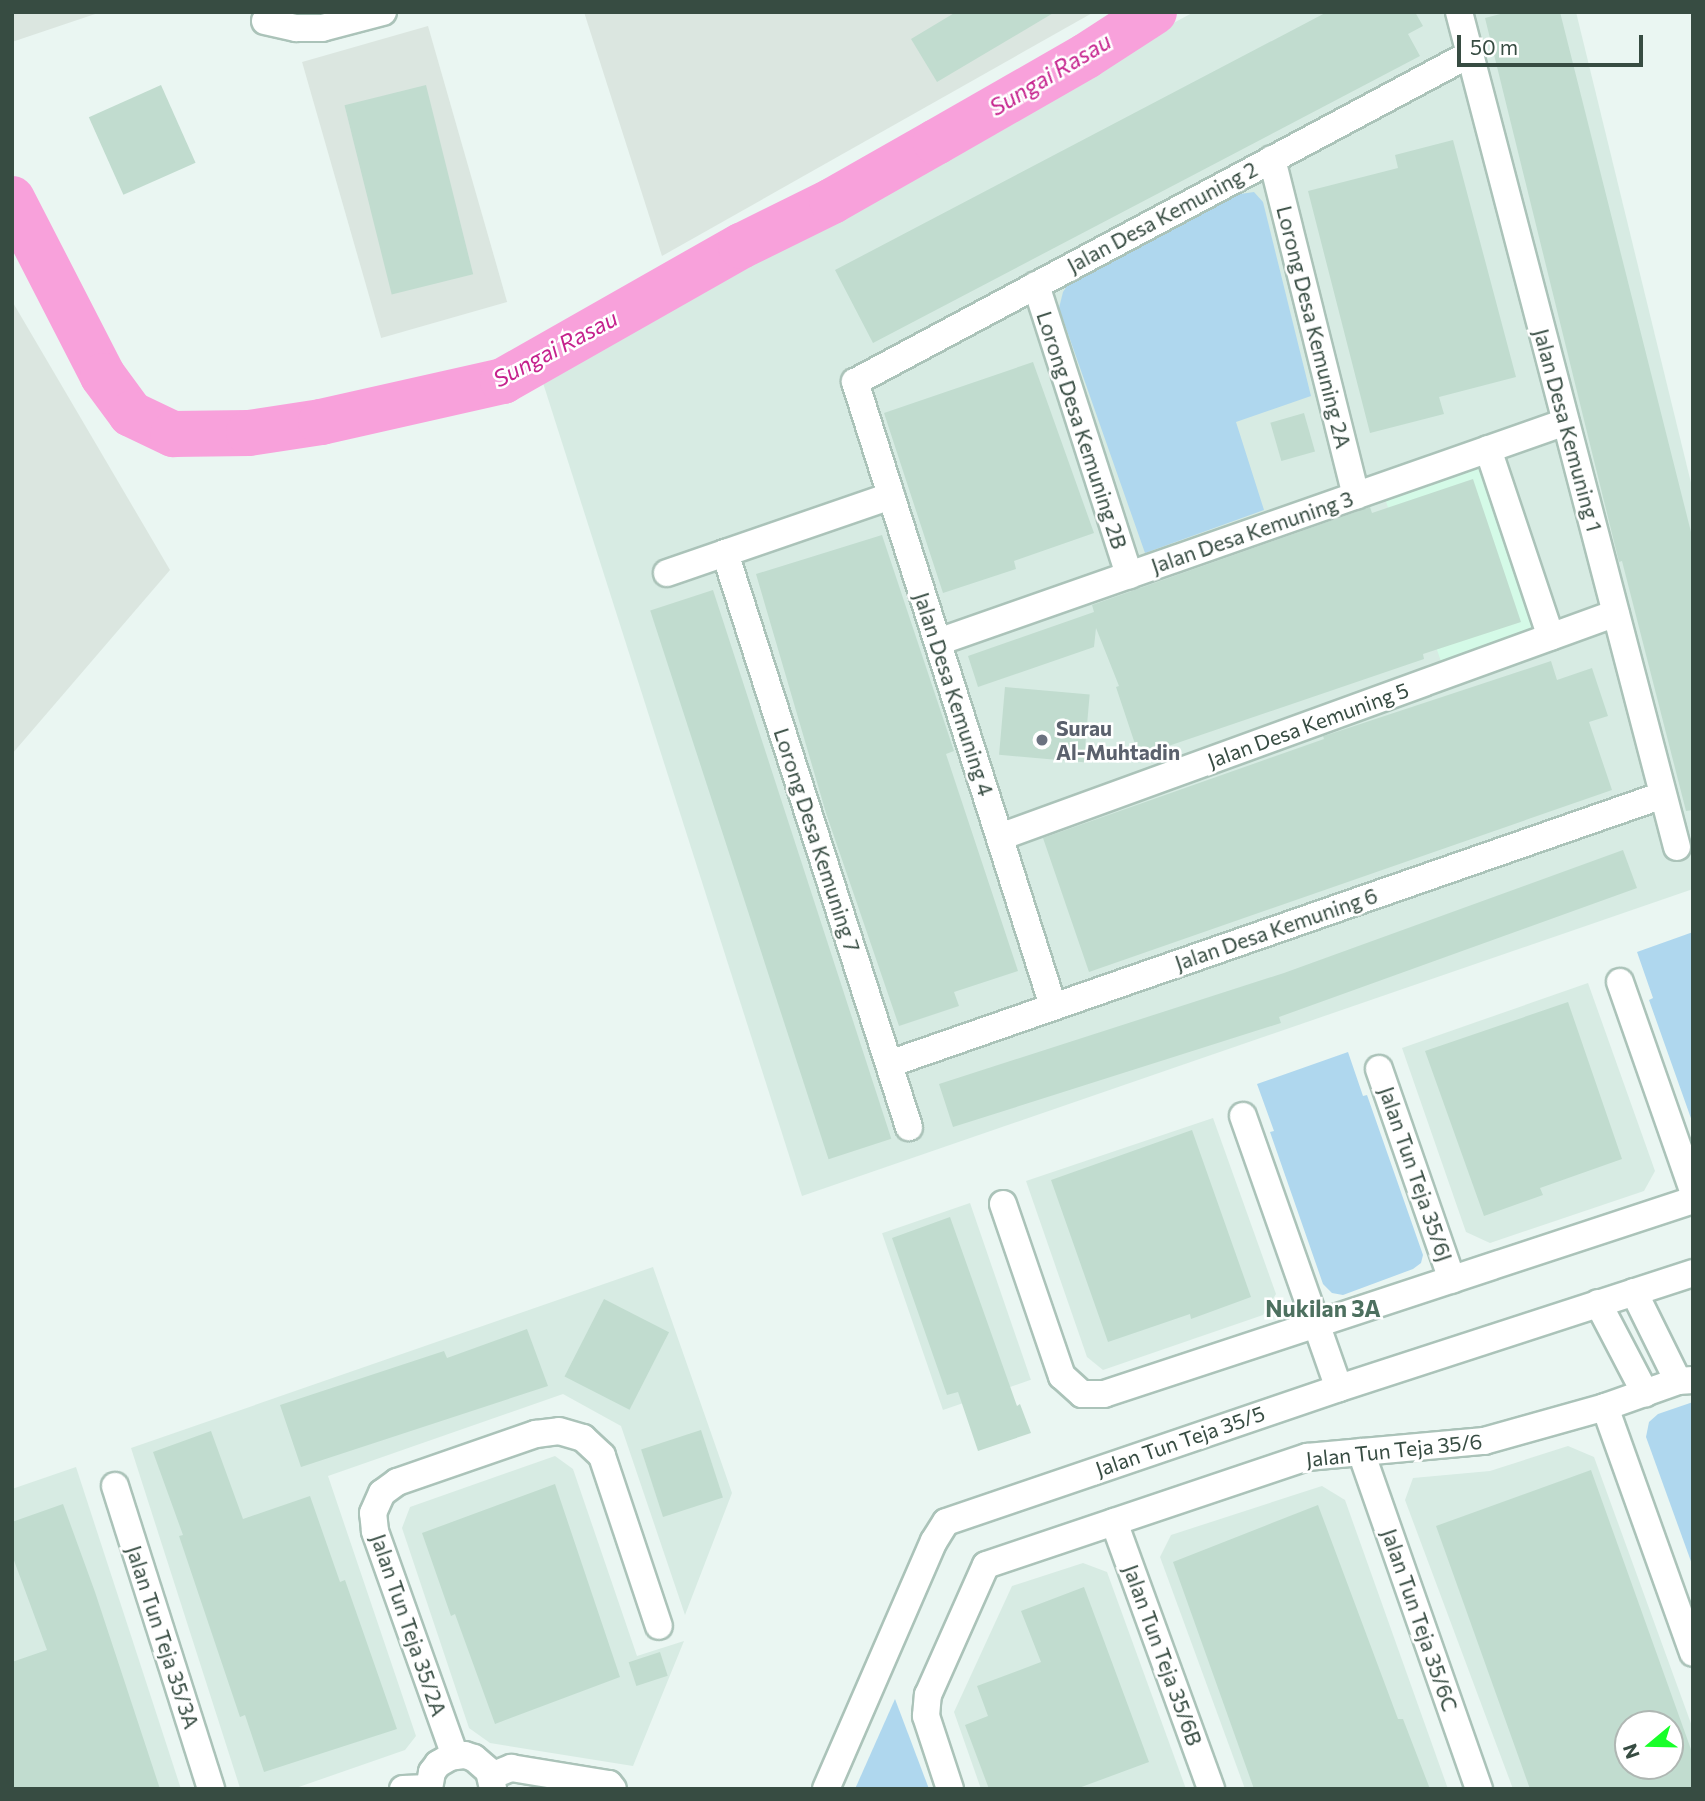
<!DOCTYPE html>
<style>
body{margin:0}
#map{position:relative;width:1705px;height:1801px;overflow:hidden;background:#eaf6f2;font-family:Commissioner,sans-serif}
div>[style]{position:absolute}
.residential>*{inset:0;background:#d7ebe3;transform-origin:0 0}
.commercial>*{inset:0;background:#d4fae7;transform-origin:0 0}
.industrial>*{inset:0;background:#dbe6e0;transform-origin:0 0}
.green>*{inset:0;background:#afd7ee}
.river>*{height:46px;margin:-23px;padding:0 23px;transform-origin:23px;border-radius:23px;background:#f8a1db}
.building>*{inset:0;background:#c1dccf;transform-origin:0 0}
.roads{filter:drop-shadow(2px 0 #abc3b9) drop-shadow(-2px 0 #abc3b9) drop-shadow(0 2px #abc3b9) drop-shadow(0 -2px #abc3b9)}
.minor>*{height:26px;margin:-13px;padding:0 13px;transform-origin:13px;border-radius:13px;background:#fff}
.dots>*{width:19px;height:19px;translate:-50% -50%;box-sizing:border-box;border:4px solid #fff;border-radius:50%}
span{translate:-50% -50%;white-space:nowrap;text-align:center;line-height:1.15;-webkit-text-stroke:5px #fff;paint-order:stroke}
.street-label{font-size:21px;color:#374c42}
.worship-label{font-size:21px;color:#5b616d;font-weight:700}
.left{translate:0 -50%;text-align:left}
.water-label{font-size:23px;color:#c5228d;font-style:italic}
.neighbourhood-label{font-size:23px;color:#4d705f;font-weight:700}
.frame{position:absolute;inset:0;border:14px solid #374c42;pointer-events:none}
.north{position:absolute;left:1614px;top:1710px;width:70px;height:70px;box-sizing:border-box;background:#fff;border:2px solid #afb7b3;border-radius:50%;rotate:251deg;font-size:19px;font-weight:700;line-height:28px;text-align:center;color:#374c42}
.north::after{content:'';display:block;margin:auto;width:24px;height:32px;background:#18ff29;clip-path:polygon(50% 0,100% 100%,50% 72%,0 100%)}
.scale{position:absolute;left:1457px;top:35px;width:186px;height:32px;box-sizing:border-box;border:4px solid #374c42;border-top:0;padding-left:9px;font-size:21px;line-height:24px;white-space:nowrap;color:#374c42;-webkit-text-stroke:5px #fff;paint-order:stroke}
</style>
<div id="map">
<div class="residential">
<div style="clip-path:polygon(1194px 12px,1576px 12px,1693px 491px,1693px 889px,802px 1196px,537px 364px)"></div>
<div style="clip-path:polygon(1588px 983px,1655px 1171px,1644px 1191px,1490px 1243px,1466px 1232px,1402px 1048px)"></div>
<div style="clip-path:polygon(1213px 1118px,1276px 1294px,1263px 1315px,1103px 1370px,1087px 1357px,1026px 1181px)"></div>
<div style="left:970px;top:1203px;width:187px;height:93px;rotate:71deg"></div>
<div style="clip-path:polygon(653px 1267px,732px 1493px,685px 1615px,621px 1426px,563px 1394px,328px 1476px,416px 1736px,405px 1750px,293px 1789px,240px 1788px,131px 1448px)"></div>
<div style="clip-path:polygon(evenodd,1568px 1446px,1594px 1457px,1693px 1729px,1693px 1789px,1513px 1789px,1405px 1500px,1413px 1478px,1490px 1471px,1568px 1446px,1628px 1724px,1670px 1724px,1670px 1766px,1628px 1766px,1628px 1724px)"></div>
<div style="clip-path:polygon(555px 1456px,573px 1469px,637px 1656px,684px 1641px,633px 1766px,490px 1743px,469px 1728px,402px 1528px,410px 1507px)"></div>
<div style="clip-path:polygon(76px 1467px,181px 1789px,12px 1789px,12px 1489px)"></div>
<div style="clip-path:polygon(1322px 1486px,1345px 1500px,1448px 1789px,1245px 1789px,1160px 1557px,1171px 1535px)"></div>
<div style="clip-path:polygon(1083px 1563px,1107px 1572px,1186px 1789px,981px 1789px,954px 1712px,1012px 1586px)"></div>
</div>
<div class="commercial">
<div style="left:1483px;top:464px;width:177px;height:104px;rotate:71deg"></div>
</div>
<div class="industrial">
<div style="clip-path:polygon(12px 12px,101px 12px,12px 42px)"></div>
<div style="clip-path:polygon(584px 12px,1094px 12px,662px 256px)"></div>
<div style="left:428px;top:26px;width:287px;height:131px;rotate:74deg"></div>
<div style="clip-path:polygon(12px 301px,170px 570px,12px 754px)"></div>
</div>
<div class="green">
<div style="clip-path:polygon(1254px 192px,1263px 202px,1311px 396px,1236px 422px,1264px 510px,1145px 553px,1059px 308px,1063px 292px,1075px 274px,1240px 194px)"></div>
<div style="clip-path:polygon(1693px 932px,1693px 1124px,1649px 1000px,1653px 998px,1637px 952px)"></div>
<div style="clip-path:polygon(1348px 1052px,1363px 1096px,1367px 1095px,1423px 1255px,1421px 1263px,1413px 1269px,1343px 1295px,1332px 1293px,1323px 1284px,1270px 1132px,1274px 1131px,1257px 1084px)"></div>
<div style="clip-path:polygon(1693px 1402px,1693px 1567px,1646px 1437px,1649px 1422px,1658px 1414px)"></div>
<div style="clip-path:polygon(895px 1699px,929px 1789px,855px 1789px)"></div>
</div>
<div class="river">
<div style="left:12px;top:199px;width:199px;rotate:62.8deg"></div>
<div style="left:103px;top:376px;width:47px;rotate:53.6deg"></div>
<div style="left:131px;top:414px;width:47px;rotate:25.5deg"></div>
<div style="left:173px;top:434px;width:76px;rotate:-0.8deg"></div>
<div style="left:249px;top:433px;width:73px;rotate:-8.7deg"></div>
<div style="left:321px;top:422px;width:187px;rotate:-12.7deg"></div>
<div style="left:503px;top:381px;width:274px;rotate:-29.6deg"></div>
<div style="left:741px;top:246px;width:102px;rotate:-26.3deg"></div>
<div style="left:832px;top:201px;width:120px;rotate:-29.6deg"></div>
<div style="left:936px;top:142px;width:173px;rotate:-29.8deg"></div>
<div style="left:1086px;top:56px;width:81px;rotate:-32.9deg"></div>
</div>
<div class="building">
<div style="clip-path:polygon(956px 12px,1055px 12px,937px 82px,911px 39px)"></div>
<div style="clip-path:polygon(1327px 12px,1415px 12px,1423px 26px,1408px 34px,1420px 56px,873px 343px,835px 270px)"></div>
<div style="clip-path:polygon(1508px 12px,1560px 12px,1693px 540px,1693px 810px,1686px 811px,1622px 561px,1619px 562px,1485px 18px)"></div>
<div style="left:161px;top:85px;width:85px;height:79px;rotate:66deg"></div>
<div style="left:426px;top:85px;width:195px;height:84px;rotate:76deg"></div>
<div style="clip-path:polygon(1453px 140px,1516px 377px,1439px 397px,1444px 414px,1370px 433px,1308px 191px,1398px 168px,1395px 155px)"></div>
<div style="clip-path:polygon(1033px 362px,1094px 533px,1014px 561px,1016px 569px,943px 593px,884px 413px)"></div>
<div style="left:1304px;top:413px;width:40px;height:35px;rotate:74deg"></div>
<div style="clip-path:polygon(1473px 479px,1521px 622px,1423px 654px,1424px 659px,1139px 756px,1116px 687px,1119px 686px,1096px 628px,1094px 647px,978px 687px,968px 656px,1094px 612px,1092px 605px,1370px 507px,1372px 513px)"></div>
<div style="clip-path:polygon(882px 535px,954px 751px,946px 754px,1018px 971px,954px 992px,959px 1006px,899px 1026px,826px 813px,756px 574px)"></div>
<div style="left:713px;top:590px;width:577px;height:66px;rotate:72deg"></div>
<div style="clip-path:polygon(1551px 661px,1557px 680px,1592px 668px,1608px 716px,1589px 722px,1612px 790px,1089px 972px,1043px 838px,1324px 739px,1323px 736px,1327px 735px)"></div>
<div style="left:1005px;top:687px;width:85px;height:68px;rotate:5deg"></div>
<div style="clip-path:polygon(1623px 850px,1637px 888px,1279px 1017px,1281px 1023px,953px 1127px,939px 1084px,1284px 973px)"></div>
<div style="clip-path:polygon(1568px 1002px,1622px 1159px,1540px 1188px,1543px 1195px,1484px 1216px,1425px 1051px)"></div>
<div style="clip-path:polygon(1192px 1130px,1251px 1297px,1191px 1319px,1190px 1314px,1108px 1342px,1051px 1180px)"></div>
<div style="clip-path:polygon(950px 1217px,1017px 1406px,1020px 1404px,1031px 1433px,978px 1451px,958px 1392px,947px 1395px,892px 1238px)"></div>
<div style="left:604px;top:1299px;width:73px;height:87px;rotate:27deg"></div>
<div style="clip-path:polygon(527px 1329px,548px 1386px,301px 1467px,280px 1405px,444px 1351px,447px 1358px)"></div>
<div style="left:701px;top:1430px;width:71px;height:63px;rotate:72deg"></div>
<div style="clip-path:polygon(211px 1431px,243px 1519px,310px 1496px,340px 1582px,345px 1580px,397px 1729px,264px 1772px,245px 1715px,240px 1717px,179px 1536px,183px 1535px,153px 1452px)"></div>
<div style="clip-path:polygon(evenodd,1591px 1470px,1693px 1755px,1693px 1789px,1530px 1789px,1436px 1526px,1591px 1470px,1628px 1724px,1670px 1724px,1670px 1766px,1628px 1766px,1628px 1724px)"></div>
<div style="clip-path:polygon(555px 1484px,620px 1677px,495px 1724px,455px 1614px,451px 1616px,422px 1533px)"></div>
<div style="clip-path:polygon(63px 1504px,95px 1592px,160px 1789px,12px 1789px,12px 1662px,47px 1650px,12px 1555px,12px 1522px)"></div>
<div style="clip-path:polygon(1318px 1505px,1398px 1719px,1403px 1719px,1430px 1789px,1254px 1789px,1173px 1562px)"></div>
<div style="clip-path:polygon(1084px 1587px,1149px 1762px,1076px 1789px,989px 1789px,965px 1725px,988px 1716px,977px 1686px,1041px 1662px,1021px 1611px)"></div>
<div style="left:660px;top:1652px;width:25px;height:33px;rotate:72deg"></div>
</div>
<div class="roads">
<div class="minor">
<div style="left:1459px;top:12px;width:863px;rotate:75.37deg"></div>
<div style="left:265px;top:21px;width:32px;rotate:13deg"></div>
<div style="left:296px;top:28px;width:26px"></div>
<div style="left:322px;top:28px;width:63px;rotate:-14.7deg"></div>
<div style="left:1272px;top:159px;width:347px;rotate:76deg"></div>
<div style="left:1036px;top:285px;width:305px;rotate:72.2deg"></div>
<div style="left:1488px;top:449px;width:198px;rotate:71.5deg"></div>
<div style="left:725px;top:553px;width:603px;rotate:72.23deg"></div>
<div style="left:667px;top:573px;width:237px;rotate:-19deg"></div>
<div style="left:938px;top:642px;width:665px;rotate:-19.31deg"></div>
<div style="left:1000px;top:837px;width:655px;rotate:-19.98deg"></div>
<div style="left:1620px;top:982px;width:221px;rotate:70.7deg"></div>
<div style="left:1053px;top:1006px;width:655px;rotate:-107.6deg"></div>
<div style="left:855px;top:382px;width:697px;rotate:-28.07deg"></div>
<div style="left:889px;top:1064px;width:819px;rotate:-19.16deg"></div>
<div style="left:1379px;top:1069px;width:223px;rotate:70.9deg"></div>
<div style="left:1243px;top:1116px;width:288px;rotate:70.6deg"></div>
<div style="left:1003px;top:1204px;width:182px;rotate:71.1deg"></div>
<div style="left:1062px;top:1376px;width:27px;rotate:42deg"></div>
<div style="left:1082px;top:1394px;width:22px"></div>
<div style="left:1104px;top:1394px;width:620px;rotate:-18.23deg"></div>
<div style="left:1634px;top:1292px;width:99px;rotate:63.7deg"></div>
<div style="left:1598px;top:1303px;width:102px;rotate:62.4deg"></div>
<div style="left:1605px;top:1407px;width:261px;rotate:70.3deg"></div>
<div style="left:1361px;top:1452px;width:357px;rotate:70.7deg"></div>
<div style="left:115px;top:1486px;width:318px;rotate:72.4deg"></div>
<div style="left:1114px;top:1522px;width:284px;rotate:70deg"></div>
<div style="left:455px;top:1756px;width:239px;rotate:-109.6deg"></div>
<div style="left:375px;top:1531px;width:18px;rotate:-96deg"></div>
<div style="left:373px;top:1513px;width:22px;rotate:-66deg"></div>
<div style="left:382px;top:1493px;width:19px;rotate:-36deg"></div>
<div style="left:397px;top:1482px;width:147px;rotate:-19.1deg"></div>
<div style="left:536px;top:1434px;width:23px;rotate:-7deg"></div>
<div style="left:559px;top:1431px;width:25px;rotate:16deg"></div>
<div style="left:583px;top:1438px;width:26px;rotate:43deg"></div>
<div style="left:602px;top:1456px;width:179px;rotate:71.5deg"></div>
<div style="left:491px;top:1776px;width:22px;rotate:-22deg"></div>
<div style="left:511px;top:1768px;width:99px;rotate:9.3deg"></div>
<div style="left:609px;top:1784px;width:6px;rotate:51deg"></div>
<div style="left:403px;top:1789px;width:26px;rotate:-2deg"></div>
<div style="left:429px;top:1789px;width:17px;rotate:-80deg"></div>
<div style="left:432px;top:1772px;width:10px;rotate:-53deg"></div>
<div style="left:438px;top:1764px;width:14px;rotate:-30deg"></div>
<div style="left:450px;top:1757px;width:15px;rotate:-8deg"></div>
<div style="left:465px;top:1755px;width:9px;rotate:18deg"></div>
<div style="left:474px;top:1758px;width:20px;rotate:41deg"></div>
<div style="left:489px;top:1771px;width:18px;rotate:77deg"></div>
<div style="left:826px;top:1789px;width:270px;rotate:-66.5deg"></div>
<div style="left:934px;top:1541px;width:22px;rotate:-58deg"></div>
<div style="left:946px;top:1522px;width:415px;rotate:-18.8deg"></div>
<div style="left:1339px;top:1388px;width:372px;rotate:-18deg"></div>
<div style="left:950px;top:1789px;width:77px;rotate:-108.2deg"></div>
<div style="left:926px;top:1716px;width:21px;rotate:-85deg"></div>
<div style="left:928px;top:1695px;width:142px;rotate:-66deg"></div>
<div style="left:986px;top:1565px;width:339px;rotate:-18.6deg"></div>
<div style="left:1307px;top:1457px;width:178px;rotate:-5.2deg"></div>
<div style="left:1484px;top:1441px;width:126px;rotate:-15.7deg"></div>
<div style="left:1605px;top:1407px;width:77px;rotate:-19.6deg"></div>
<div style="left:1678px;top:1381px;width:15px;rotate:-4deg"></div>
</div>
</div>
<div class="dots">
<div style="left:1042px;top:740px;background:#6b7280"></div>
</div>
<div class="street-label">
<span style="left:1162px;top:217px;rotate:-28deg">Jalan Desa Kemuning 2</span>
<span style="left:1314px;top:327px;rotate:76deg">Lorong Desa Kemuning 2A</span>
<span style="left:1082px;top:430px;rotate:72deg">Lorong Desa Kemuning 2B</span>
<span style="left:1568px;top:430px;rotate:75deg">Jalan Desa Kemuning 1</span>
<span style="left:1252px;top:532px;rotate:-19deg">Jalan Desa Kemuning 3</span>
<span style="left:954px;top:694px;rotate:72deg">Jalan Desa Kemuning 4</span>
<span style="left:1308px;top:725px;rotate:-20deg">Jalan Desa Kemuning 5</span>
<span style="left:817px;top:840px;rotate:72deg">Lorong Desa Kemuning 7</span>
<span style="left:1276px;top:929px;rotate:-19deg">Jalan Desa Kemuning 6</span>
<span style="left:1416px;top:1174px;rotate:71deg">Jalan Tun Teja 35/6J</span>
<span style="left:1180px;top:1441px;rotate:-19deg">Jalan Tun Teja 35/5</span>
<span style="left:1394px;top:1450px;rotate:-6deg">Jalan Tun Teja 35/6</span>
<span style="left:1420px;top:1620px;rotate:71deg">Jalan Tun Teja 35/6C</span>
<span style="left:409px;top:1625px;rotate:71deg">Jalan Tun Teja 35/2A</span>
<span style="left:163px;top:1637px;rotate:72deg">Jalan Tun Teja 35/3A</span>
<span style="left:1163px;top:1655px;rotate:70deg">Jalan Tun Teja 35/6B</span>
</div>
<div class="worship-label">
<span class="left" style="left:1056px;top:740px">Surau<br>Al-Muhtadin</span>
</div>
<div class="water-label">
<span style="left:1050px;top:74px;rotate:-31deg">Sungai Rasau</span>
<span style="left:555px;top:348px;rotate:-28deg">Sungai Rasau</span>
</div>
<div class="neighbourhood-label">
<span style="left:1323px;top:1308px">Nukilan 3A</span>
</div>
<div class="frame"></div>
<div class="north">N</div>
<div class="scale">50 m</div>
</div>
